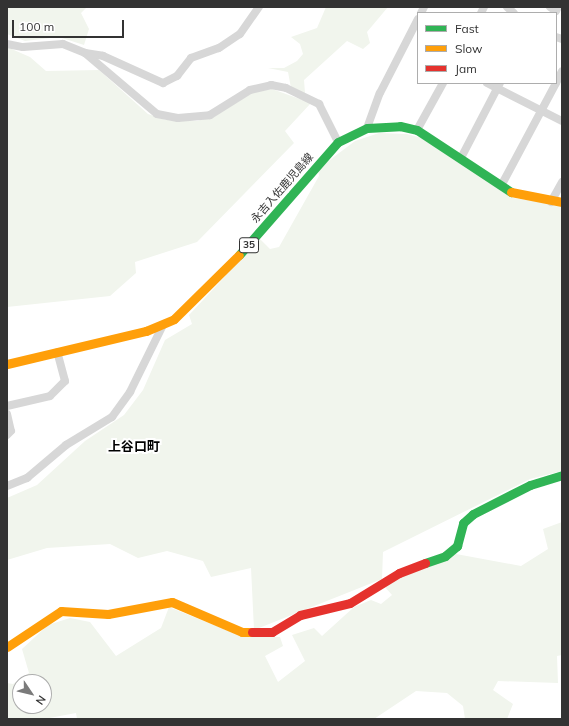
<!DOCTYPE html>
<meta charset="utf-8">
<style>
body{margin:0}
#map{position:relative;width:569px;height:726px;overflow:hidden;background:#fff;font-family:Mulish,"Noto Sans JP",sans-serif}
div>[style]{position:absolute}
.green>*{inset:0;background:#f1f5ed}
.street>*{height:8px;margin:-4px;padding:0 4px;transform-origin:4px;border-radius:4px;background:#d7d7d7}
.fast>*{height:9px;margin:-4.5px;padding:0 4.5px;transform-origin:4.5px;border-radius:4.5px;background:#30b455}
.slow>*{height:9px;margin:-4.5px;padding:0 4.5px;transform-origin:4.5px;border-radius:4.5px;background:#ff9f0a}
.jam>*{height:9px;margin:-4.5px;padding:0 4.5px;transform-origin:4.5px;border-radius:4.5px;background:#e5322d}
span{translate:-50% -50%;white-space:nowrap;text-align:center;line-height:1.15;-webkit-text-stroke:4px #fff;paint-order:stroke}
.shield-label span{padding:1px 3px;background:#fff;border:1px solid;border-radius:3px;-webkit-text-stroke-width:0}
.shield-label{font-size:10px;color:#333;font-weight:700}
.street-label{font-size:11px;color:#333}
.quarter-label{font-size:13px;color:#000;font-weight:700}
.frame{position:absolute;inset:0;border:8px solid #333;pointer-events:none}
.legend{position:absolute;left:417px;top:12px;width:140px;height:72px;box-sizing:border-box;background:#fff;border:1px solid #adadad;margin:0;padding:5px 7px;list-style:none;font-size:12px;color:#333}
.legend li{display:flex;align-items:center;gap:8px;height:20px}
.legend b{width:20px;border:1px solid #adadad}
.north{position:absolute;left:12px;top:674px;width:40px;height:40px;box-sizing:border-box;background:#fff;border:1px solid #adadad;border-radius:50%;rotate:125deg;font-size:11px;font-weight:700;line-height:16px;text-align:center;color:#333}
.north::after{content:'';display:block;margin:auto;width:14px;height:18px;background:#7a7a7a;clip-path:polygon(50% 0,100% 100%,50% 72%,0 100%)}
.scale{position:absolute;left:12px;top:20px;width:112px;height:18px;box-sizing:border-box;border:2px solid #333;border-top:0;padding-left:5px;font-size:12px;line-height:14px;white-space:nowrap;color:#333;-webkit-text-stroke:3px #fff;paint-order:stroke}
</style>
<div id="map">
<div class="green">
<div style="clip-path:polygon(7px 7px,87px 7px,81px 13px,89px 29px,84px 45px,59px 37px,25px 41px,7px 34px)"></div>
<div style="clip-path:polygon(326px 7px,388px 7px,367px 32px,370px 43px,363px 49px,347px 41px,304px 80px,305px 93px,296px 91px,291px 88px,288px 72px,268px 68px,284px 68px,297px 61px,303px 54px,300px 44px,291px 37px,317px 28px)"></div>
<div style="clip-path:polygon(7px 47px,30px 57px,46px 71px,99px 70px,148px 114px,166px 120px,197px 121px,215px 116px,252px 93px,272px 89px,311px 103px,285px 131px,294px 143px,197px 242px,135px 262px,136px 273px,110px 296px,7px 307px)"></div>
<div style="clip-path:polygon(379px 133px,407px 134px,429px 140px,513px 198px,562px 205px,562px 471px,530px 479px,383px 552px,382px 579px,254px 630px,251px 568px,211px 577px,203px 561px,167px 551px,138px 558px,110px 544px,47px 548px,7px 560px,7px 498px,37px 485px,85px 441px,124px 415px,143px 390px,165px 340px,192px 324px,189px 315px,260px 239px,270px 249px,279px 247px,319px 176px,318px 169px,355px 141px)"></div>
<div style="clip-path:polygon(evenodd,562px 522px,562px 655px,557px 656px,558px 683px,498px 681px,493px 690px,513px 704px,507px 719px,465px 719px,463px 706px,447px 693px,416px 691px,374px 719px,77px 719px,76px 713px,44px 719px,7px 719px,7px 683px,13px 684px,29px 673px,22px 649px,48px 625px,70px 618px,90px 622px,116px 656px,161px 628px,169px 607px,241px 636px,280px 637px,283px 646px,265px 656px,278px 682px,305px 661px,292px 635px,314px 628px,322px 636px,354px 607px,371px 600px,381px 604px,392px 595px,384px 586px,404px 573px,456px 554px,521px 566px,548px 549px,543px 529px,562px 522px,20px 682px,44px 682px,44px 706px,20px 706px,20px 682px)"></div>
</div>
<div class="street">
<div style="left:507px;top:7px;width:9px;rotate:41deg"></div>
<div style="left:550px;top:7px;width:7px;rotate:34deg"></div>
<div style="left:556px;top:11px;width:4px;rotate:-63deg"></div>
<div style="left:421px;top:13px;width:7px;rotate:-63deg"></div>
<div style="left:481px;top:13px;width:7px;rotate:-63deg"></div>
<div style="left:556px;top:37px;width:6px;rotate:18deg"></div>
<div style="left:7px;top:44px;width:16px;rotate:11deg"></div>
<div style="left:23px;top:47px;width:40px;rotate:-4.3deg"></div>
<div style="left:63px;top:44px;width:24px;rotate:22deg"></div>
<div style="left:85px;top:53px;width:94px;rotate:40.3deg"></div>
<div style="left:157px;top:114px;width:21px;rotate:11deg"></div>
<div style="left:178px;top:118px;width:32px;rotate:-5deg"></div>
<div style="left:210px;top:115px;width:47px;rotate:-32deg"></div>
<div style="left:250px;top:90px;width:22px;rotate:-13deg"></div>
<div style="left:271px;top:85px;width:15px;rotate:11deg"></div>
<div style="left:286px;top:88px;width:37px;rotate:26deg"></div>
<div style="left:319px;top:104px;width:42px;rotate:63.4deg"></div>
<div style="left:85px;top:53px;width:18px;rotate:9deg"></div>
<div style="left:103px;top:56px;width:66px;rotate:24.2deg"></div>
<div style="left:163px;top:83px;width:16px;rotate:-27deg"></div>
<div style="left:177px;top:76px;width:23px;rotate:-52deg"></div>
<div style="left:191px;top:58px;width:30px;rotate:-20deg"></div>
<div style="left:219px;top:48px;width:25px;rotate:-34deg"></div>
<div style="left:240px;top:34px;width:33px;rotate:-55deg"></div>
<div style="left:487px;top:83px;width:84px;rotate:26.9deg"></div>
<div style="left:556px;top:83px;width:13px;rotate:-63deg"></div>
<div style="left:367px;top:128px;width:37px;rotate:-70deg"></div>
<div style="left:380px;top:93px;width:83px;rotate:-62.8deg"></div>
<div style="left:417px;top:130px;width:54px;rotate:-61deg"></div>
<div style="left:462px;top:156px;width:82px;rotate:-62.5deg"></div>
<div style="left:501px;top:186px;width:117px;rotate:-61.9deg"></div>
<div style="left:551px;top:202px;width:23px;rotate:-61deg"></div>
<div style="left:7px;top:406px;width:44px;rotate:-13.1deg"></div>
<div style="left:50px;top:396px;width:21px;rotate:-45deg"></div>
<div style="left:65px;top:381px;width:30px;rotate:-105deg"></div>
<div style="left:7px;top:414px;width:17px;rotate:77deg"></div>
<div style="left:11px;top:431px;width:6px;rotate:135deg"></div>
<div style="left:7px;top:486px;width:22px;rotate:-22deg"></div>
<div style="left:27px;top:478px;width:51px;rotate:-40.2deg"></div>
<div style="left:66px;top:445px;width:54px;rotate:-31.3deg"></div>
<div style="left:112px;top:417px;width:31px;rotate:-54deg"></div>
<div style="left:130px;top:392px;width:75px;rotate:-63.8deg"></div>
</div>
<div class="fast">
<div style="left:239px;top:255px;width:150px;rotate:-48.8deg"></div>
<div style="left:338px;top:142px;width:32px;rotate:-26deg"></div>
<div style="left:367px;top:128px;width:33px;rotate:-3deg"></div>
<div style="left:400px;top:126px;width:17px;rotate:13deg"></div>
<div style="left:417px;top:130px;width:113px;rotate:33.4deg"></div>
<div style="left:425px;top:563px;width:21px;rotate:-19deg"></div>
<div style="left:445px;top:556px;width:16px;rotate:-40deg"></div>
<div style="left:457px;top:546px;width:24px;rotate:-75deg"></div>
<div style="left:463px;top:523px;width:13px;rotate:-42deg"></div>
<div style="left:473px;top:514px;width:64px;rotate:-27deg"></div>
<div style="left:530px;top:485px;width:34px;rotate:-17deg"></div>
</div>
<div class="slow">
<div style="left:511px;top:192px;width:52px;rotate:11.1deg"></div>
<div style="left:7px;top:364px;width:143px;rotate:-13.4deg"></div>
<div style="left:146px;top:331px;width:30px;rotate:-23deg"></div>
<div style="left:174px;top:319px;width:91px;rotate:-44.6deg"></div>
<div style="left:7px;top:647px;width:65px;rotate:-33.7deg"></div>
<div style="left:61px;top:611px;width:47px;rotate:3.7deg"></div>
<div style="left:108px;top:614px;width:65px;rotate:-10.6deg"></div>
<div style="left:172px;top:602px;width:76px;rotate:23.2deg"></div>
<div style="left:242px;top:632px;width:10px"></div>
</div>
<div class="jam">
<div style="left:252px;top:632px;width:20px"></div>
<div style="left:272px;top:632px;width:33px;rotate:-31deg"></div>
<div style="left:300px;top:615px;width:51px;rotate:-13.5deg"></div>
<div style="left:350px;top:603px;width:57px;rotate:-31.5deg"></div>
<div style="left:399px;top:573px;width:28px;rotate:-21deg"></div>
</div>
<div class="shield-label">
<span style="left:249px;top:245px">35</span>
</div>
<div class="street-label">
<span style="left:282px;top:188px;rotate:-49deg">永吉入佐鹿児島線</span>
</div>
<div class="quarter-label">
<span style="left:134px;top:446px">上谷口町</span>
</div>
<div class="frame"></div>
<ul class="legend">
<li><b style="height:5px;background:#30b455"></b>Fast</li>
<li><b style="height:5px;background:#ff9f0a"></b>Slow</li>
<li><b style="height:5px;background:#e5322d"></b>Jam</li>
</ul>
<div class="north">N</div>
<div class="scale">100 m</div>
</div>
